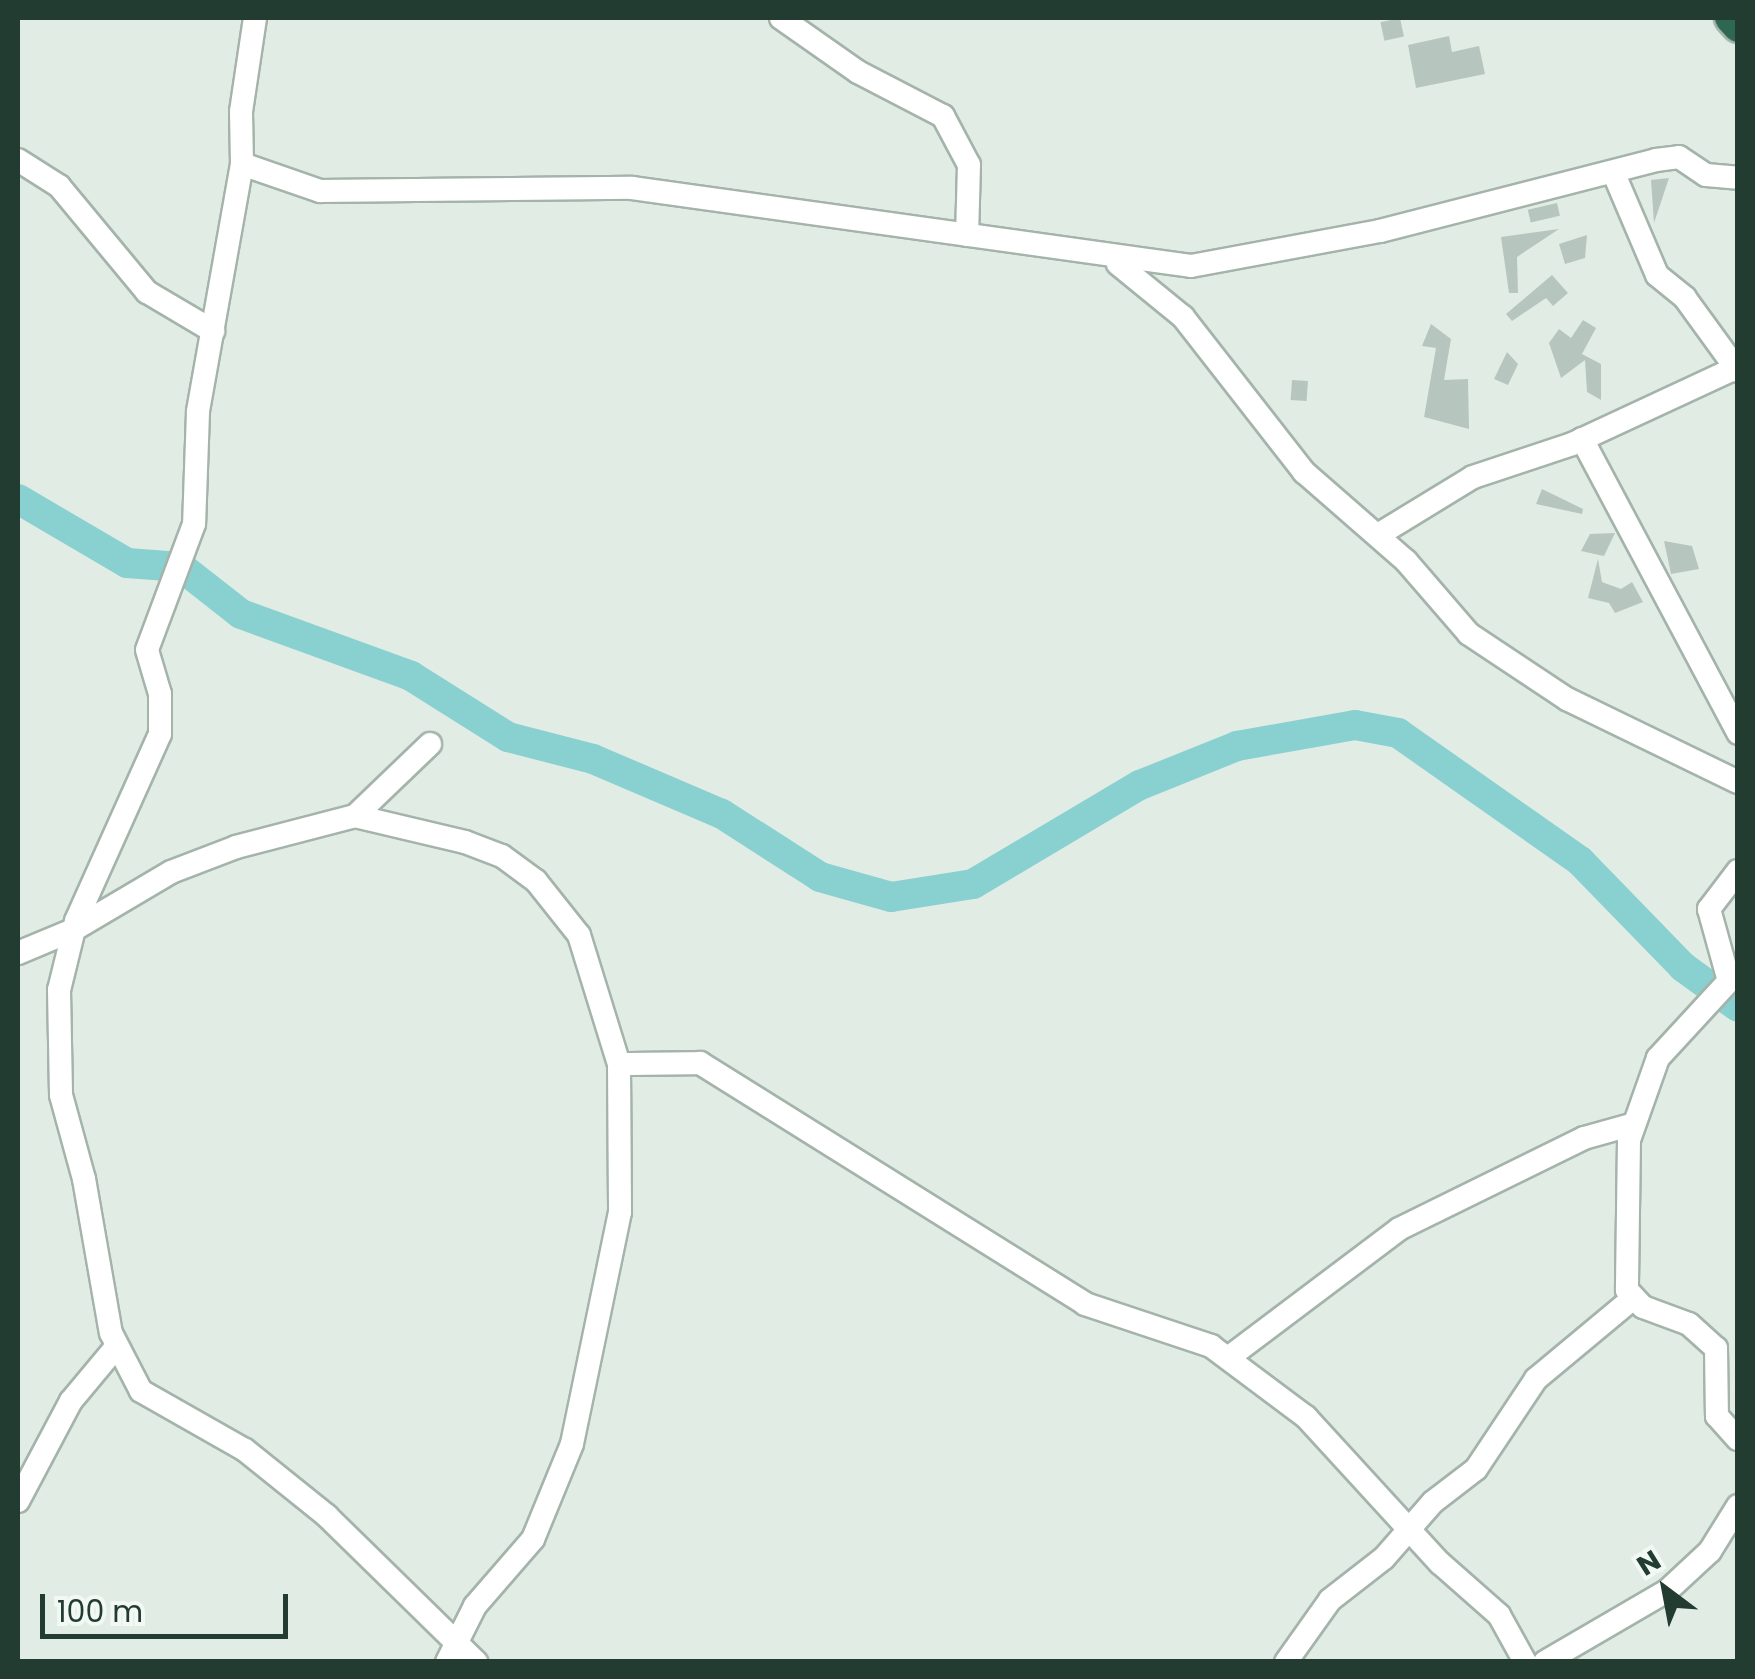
<!DOCTYPE html>
<style>
body{margin:0}
#map{position:relative;width:1755px;height:1679px;overflow:hidden;background:#e1ece5;font-family:Poppins,sans-serif}
div>[style]{position:absolute}
.river>*{height:30px;margin:-15px;padding:0 15px;transform-origin:15px;border-radius:15px;background:#89d0d0}
.building>*{inset:0;background:#b6c6be;transform-origin:0 0}
.roads{filter:drop-shadow(2px 0 #a4b4ab) drop-shadow(-2px 0 #a4b4ab) drop-shadow(0 2px #a4b4ab) drop-shadow(0 -2px #a4b4ab)}
.minor>*{height:22px;margin:-11px;padding:0 11px;transform-origin:11px;border-radius:11px;background:#fff}
.highway>*{height:30px;margin:-15px;padding:0 15px;transform-origin:15px;border-radius:15px;background:#2e6852}
span{translate:-50% -50%;white-space:nowrap;text-align:center;line-height:1.15;-webkit-text-stroke:9px #f2f8f4;paint-order:stroke}
.frame{position:absolute;inset:0;border:20px solid #223c31;pointer-events:none}
.north{position:absolute;left:1615px;top:1539px;width:100px;height:100px;-webkit-text-stroke:8px #f2f8f4;paint-order:stroke;rotate:328deg;font-size:28px;font-weight:700;line-height:40px;text-align:center;color:#223c31}
.north::after{content:'';display:block;margin:auto;width:35px;height:45px;background:#223c31;clip-path:polygon(50% 0,100% 100%,50% 72%,0 100%)}
.scale{position:absolute;left:40px;top:1594px;width:248px;height:45px;box-sizing:border-box;border:5px solid #223c31;border-top:0;padding-left:12px;font-size:30px;line-height:35px;white-space:nowrap;color:#223c31;-webkit-text-stroke:8px #f2f8f4;paint-order:stroke}
</style>
<div id="map">
<div class="river">
<div style="left:18px;top:499px;width:126px;rotate:30.4deg"></div>
<div style="left:127px;top:563px;width:54px;rotate:4.2deg"></div>
<div style="left:181px;top:567px;width:76px;rotate:38.1deg"></div>
<div style="left:241px;top:614px;width:181px;rotate:20deg"></div>
<div style="left:411px;top:676px;width:115px;rotate:32.2deg"></div>
<div style="left:508px;top:737px;width:88px;rotate:14.5deg"></div>
<div style="left:593px;top:759px;width:140px;rotate:23.1deg"></div>
<div style="left:722px;top:814px;width:117px;rotate:32.7deg"></div>
<div style="left:820px;top:877px;width:74px;rotate:15.7deg"></div>
<div style="left:891px;top:897px;width:83px;rotate:-9deg"></div>
<div style="left:973px;top:884px;width:194px;rotate:-30.7deg"></div>
<div style="left:1140px;top:785px;width:105px;rotate:-21.9deg"></div>
<div style="left:1237px;top:746px;width:120px;rotate:-10.1deg"></div>
<div style="left:1355px;top:725px;width:44px;rotate:10.5deg"></div>
<div style="left:1398px;top:733px;width:223px;rotate:35.1deg"></div>
<div style="left:1580px;top:861px;width:148px;rotate:45.8deg"></div>
<div style="left:1683px;top:967px;width:68px;rotate:36deg"></div>
</div>
<div class="building">
<div style="left:1400px;top:18px;width:19px;height:20px;rotate:78deg"></div>
<div style="clip-path:polygon(1449px 36px,1452px 52px,1479px 46px,1485px 74px,1416px 88px,1408px 45px)"></div>
<div style="clip-path:polygon(1669px 178px,1654px 223px,1651px 180px)"></div>
<div style="left:1557px;top:203px;width:13px;height:30px;rotate:77deg"></div>
<div style="clip-path:polygon(1559px 229px,1517px 257px,1518px 293px,1509px 293px,1501px 237px)"></div>
<div style="clip-path:polygon(1587px 235px,1585px 258px,1565px 264px,1559px 244px)"></div>
<div style="clip-path:polygon(1552px 275px,1568px 293px,1553px 306px,1546px 298px,1512px 321px,1506px 314px)"></div>
<div style="clip-path:polygon(1583px 320px,1596px 328px,1582px 354px,1601px 364px,1601px 400px,1587px 392px,1585px 360px,1561px 378px,1549px 343px,1559px 329px,1571px 338px)"></div>
<div style="clip-path:polygon(1431px 324px,1451px 339px,1444px 380px,1468px 379px,1469px 429px,1424px 417px,1436px 348px,1422px 346px)"></div>
<div style="clip-path:polygon(1507px 352px,1518px 364px,1508px 385px,1494px 379px)"></div>
<div style="left:1292px;top:380px;width:16px;height:20px;rotate:4deg"></div>
<div style="clip-path:polygon(1542px 489px,1583px 509px,1582px 514px,1536px 504px)"></div>
<div style="clip-path:polygon(1590px 534px,1615px 533px,1604px 556px,1581px 551px)"></div>
<div style="clip-path:polygon(1664px 541px,1692px 546px,1699px 569px,1671px 574px)"></div>
<div style="clip-path:polygon(1598px 559px,1602px 582px,1621px 589px,1632px 582px,1643px 602px,1615px 613px,1609px 603px,1588px 598px)"></div>
</div>
<div class="roads">
<div class="minor">
<div style="left:255px;top:18px;width:95px;rotate:98.5deg"></div>
<div style="left:241px;top:112px;width:52px;rotate:88.9deg"></div>
<div style="left:242px;top:164px;width:252px;rotate:100.1deg"></div>
<div style="left:198px;top:412px;width:112px;rotate:92deg"></div>
<div style="left:194px;top:524px;width:134px;rotate:110.5deg"></div>
<div style="left:147px;top:650px;width:46px;rotate:73.5deg"></div>
<div style="left:160px;top:694px;width:40px;rotate:90deg"></div>
<div style="left:160px;top:734px;width:205px;rotate:114.2deg"></div>
<div style="left:76px;top:921px;width:71px;rotate:103.8deg"></div>
<div style="left:59px;top:990px;width:105px;rotate:88.9deg"></div>
<div style="left:61px;top:1095px;width:87px;rotate:74.7deg"></div>
<div style="left:84px;top:1179px;width:156px;rotate:80.1deg"></div>
<div style="left:111px;top:1333px;width:65px;rotate:62.7deg"></div>
<div style="left:141px;top:1391px;width:120px;rotate:29.6deg"></div>
<div style="left:245px;top:1450px;width:105px;rotate:38.8deg"></div>
<div style="left:327px;top:1516px;width:209px;rotate:44.4deg"></div>
<div style="left:781px;top:18px;width:94px;rotate:35deg"></div>
<div style="left:858px;top:72px;width:96px;rotate:27.4deg"></div>
<div style="left:943px;top:116px;width:55px;rotate:62deg"></div>
<div style="left:969px;top:165px;width:70px;rotate:91.6deg"></div>
<div style="left:18px;top:160px;width:49px;rotate:32.4deg"></div>
<div style="left:59px;top:186px;width:138px;rotate:50.3deg"></div>
<div style="left:147px;top:292px;width:77px;rotate:30.6deg"></div>
<div style="left:242px;top:164px;width:83px;rotate:19.1deg"></div>
<div style="left:320px;top:191px;width:312px;rotate:-0.6deg"></div>
<div style="left:632px;top:188px;width:564px;rotate:7.94deg"></div>
<div style="left:1191px;top:266px;width:192px;rotate:-10.5deg"></div>
<div style="left:1380px;top:231px;width:285px;rotate:-14.4deg"></div>
<div style="left:1656px;top:160px;width:23px;rotate:-7deg"></div>
<div style="left:1679px;top:157px;width:32px;rotate:34deg"></div>
<div style="left:1706px;top:175px;width:32px;rotate:5deg"></div>
<div style="left:1614px;top:174px;width:110px;rotate:66.9deg"></div>
<div style="left:1657px;top:275px;width:36px;rotate:39deg"></div>
<div style="left:1685px;top:298px;width:90px;rotate:54deg"></div>
<div style="left:1118px;top:264px;width:84px;rotate:39.2deg"></div>
<div style="left:1183px;top:317px;width:197px;rotate:52deg"></div>
<div style="left:1304px;top:472px;width:135px;rotate:41.1deg"></div>
<div style="left:1406px;top:561px;width:96px;rotate:49.2deg"></div>
<div style="left:1469px;top:634px;width:118px;rotate:33.6deg"></div>
<div style="left:1567px;top:699px;width:190px;rotate:25.9deg"></div>
<div style="left:1582px;top:439px;width:333px;rotate:62deg"></div>
<div style="left:1378px;top:535px;width:111px;rotate:-31.4deg"></div>
<div style="left:1473px;top:477px;width:104px;rotate:-18.4deg"></div>
<div style="left:1572px;top:444px;width:183px;rotate:-24.9deg"></div>
<div style="left:355px;top:816px;width:113px;rotate:13.3deg"></div>
<div style="left:465px;top:842px;width:40px;rotate:21deg"></div>
<div style="left:502px;top:856px;width:42px;rotate:36.3deg"></div>
<div style="left:536px;top:881px;width:69px;rotate:51.5deg"></div>
<div style="left:579px;top:935px;width:135px;rotate:72.8deg"></div>
<div style="left:619px;top:1064px;width:148px;rotate:89.6deg"></div>
<div style="left:620px;top:1212px;width:237px;rotate:101.7deg"></div>
<div style="left:572px;top:1444px;width:103px;rotate:112.3deg"></div>
<div style="left:533px;top:1539px;width:89px;rotate:130.9deg"></div>
<div style="left:475px;top:1606px;width:63px;rotate:116.6deg"></div>
<div style="left:1738px;top:871px;width:48px;rotate:127.3deg"></div>
<div style="left:1709px;top:909px;width:75px;rotate:74.5deg"></div>
<div style="left:1729px;top:981px;width:105px;rotate:132.7deg"></div>
<div style="left:1658px;top:1058px;width:87px;rotate:109.5deg"></div>
<div style="left:1629px;top:1140px;width:150px;rotate:90.8deg"></div>
<div style="left:1627px;top:1290px;width:23px;rotate:47deg"></div>
<div style="left:1643px;top:1307px;width:49px;rotate:20.3deg"></div>
<div style="left:1689px;top:1324px;width:36px;rotate:42deg"></div>
<div style="left:1716px;top:1348px;width:68px;rotate:89.2deg"></div>
<div style="left:1717px;top:1416px;width:31px;rotate:48deg"></div>
<div style="left:18px;top:953px;width:60px;rotate:-22.7deg"></div>
<div style="left:73px;top:930px;width:114px;rotate:-30.6deg"></div>
<div style="left:171px;top:872px;width:70px;rotate:-21deg"></div>
<div style="left:236px;top:847px;width:123px;rotate:-14.6deg"></div>
<div style="left:355px;top:816px;width:104px;rotate:-43.8deg"></div>
<div style="left:619px;top:1064px;width:81px;rotate:-0.7deg"></div>
<div style="left:700px;top:1063px;width:454px;rotate:32deg"></div>
<div style="left:1085px;top:1304px;width:133px;rotate:18.4deg"></div>
<div style="left:1211px;top:1346px;width:119px;rotate:36.8deg"></div>
<div style="left:1306px;top:1417px;width:198px;rotate:47.5deg"></div>
<div style="left:1440px;top:1563px;width:79px;rotate:41.4deg"></div>
<div style="left:1499px;top:1615px;width:54px;rotate:61deg"></div>
<div style="left:1228px;top:1358px;width:214px;rotate:-37deg"></div>
<div style="left:1399px;top:1229px;width:206px;rotate:-26.2deg"></div>
<div style="left:1584px;top:1138px;width:52px;rotate:-15.6deg"></div>
<div style="left:18px;top:1501px;width:113px;rotate:-62.1deg"></div>
<div style="left:71px;top:1401px;width:70px;rotate:-50.2deg"></div>
<div style="left:1286px;top:1662px;width:76px;rotate:-54.6deg"></div>
<div style="left:1330px;top:1600px;width:68px;rotate:-37.9deg"></div>
<div style="left:1384px;top:1558px;width:74px;rotate:-48.8deg"></div>
<div style="left:1433px;top:1502px;width:54px;rotate:-37.5deg"></div>
<div style="left:1476px;top:1469px;width:108px;rotate:-56.3deg"></div>
<div style="left:1536px;top:1379px;width:125px;rotate:-39.8deg"></div>
<div style="left:1545px;top:1662px;width:141px;rotate:-30.2deg"></div>
<div style="left:1667px;top:1591px;width:59px;rotate:-42.9deg"></div>
<div style="left:1710px;top:1551px;width:53px;rotate:-58.1deg"></div>
</div>
<div class="highway">
<div style="left:1730px;top:18px;width:12px;rotate:48deg"></div>
</div>
</div>
<div class="frame"></div>
<div class="north">N</div>
<div class="scale">100 m</div>
</div>
